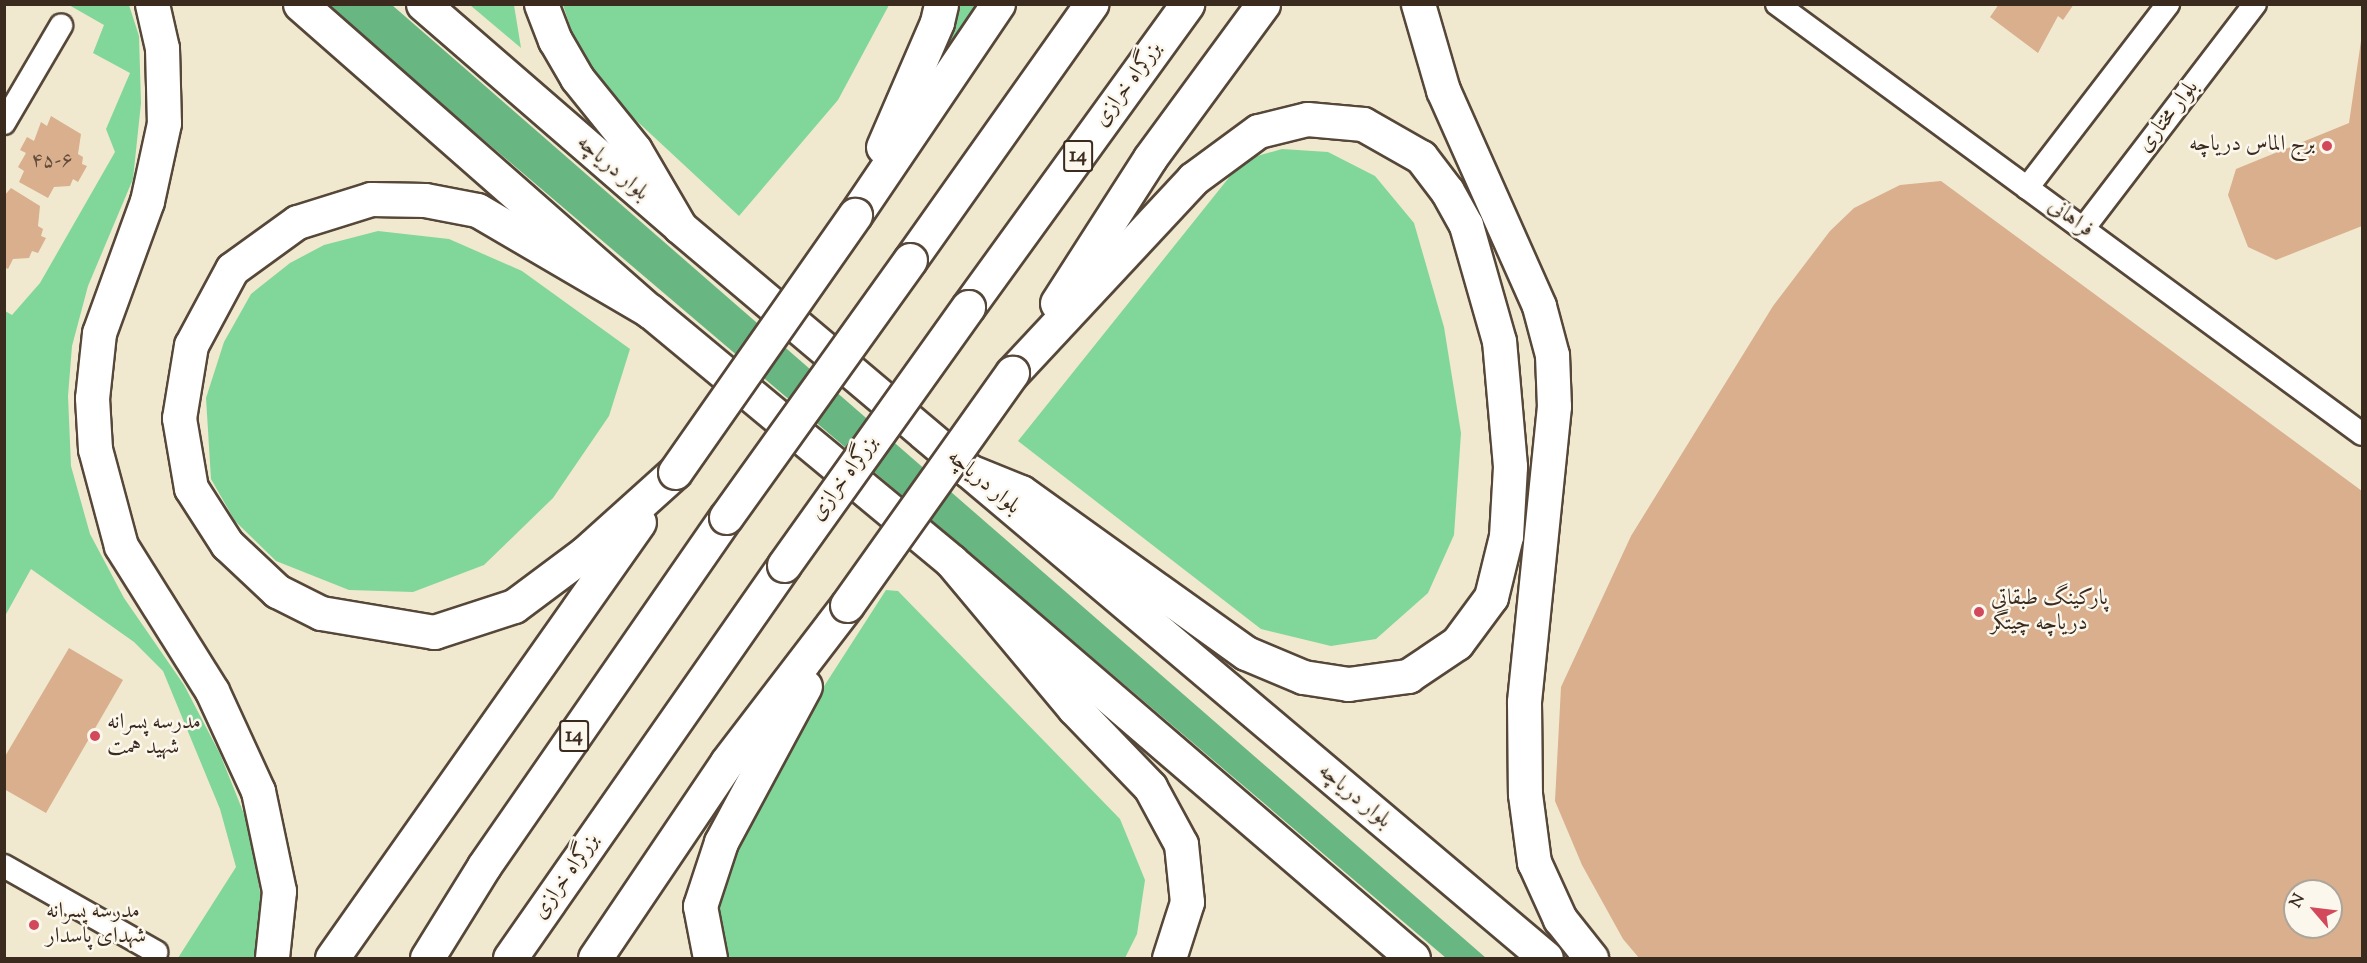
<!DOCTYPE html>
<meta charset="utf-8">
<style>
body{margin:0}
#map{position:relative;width:2367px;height:963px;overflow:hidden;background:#f0e9cf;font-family:"Sorts Mill Goudy",Amiri,serif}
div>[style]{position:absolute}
.green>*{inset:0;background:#81d69a}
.forest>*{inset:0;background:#68b782}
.building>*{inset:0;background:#d9af8d}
.roads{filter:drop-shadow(2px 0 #564739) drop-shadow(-2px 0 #564739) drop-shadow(0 2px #564739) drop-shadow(0 -2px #564739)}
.street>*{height:22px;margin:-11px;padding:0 11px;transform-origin:11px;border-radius:11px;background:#fff}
.secondary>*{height:33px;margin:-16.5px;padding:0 16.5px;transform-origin:16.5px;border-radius:16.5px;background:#fff}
.highway>*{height:33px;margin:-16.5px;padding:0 16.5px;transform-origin:16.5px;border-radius:16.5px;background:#fff}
.bridges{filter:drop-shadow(2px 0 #564739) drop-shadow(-2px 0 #564739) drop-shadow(0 2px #564739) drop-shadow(0 -2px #564739)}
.highway-bridge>*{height:33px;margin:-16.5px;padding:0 16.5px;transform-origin:16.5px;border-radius:16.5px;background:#fff}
.dots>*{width:16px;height:16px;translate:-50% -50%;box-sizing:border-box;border:3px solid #fbf7ec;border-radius:50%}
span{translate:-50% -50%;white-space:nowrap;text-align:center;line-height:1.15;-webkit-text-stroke:5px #fbf7ec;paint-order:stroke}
.number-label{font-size:20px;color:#624b3a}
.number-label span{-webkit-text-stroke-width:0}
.shield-label span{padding:2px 4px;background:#fbf7ec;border:2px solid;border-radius:4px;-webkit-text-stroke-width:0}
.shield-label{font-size:21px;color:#3b2a1e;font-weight:700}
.street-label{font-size:22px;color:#3b2a1e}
.poi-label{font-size:22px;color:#3b2a1e}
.right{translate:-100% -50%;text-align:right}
.left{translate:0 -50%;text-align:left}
.frame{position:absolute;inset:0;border:6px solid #3b2a1e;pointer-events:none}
.north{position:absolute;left:2283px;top:879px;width:60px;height:60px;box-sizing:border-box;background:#fbf7ec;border:2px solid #aea59a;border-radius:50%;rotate:298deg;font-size:16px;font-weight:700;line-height:24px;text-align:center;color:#3b2a1e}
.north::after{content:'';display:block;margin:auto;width:21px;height:27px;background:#d1495b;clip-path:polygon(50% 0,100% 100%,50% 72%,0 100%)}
</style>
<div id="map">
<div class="green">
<div style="clip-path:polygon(69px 5px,129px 5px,139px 36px,141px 103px,133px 179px,88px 286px,72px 346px,68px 396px,71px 466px,90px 534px,124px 598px,184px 685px,220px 754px,250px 829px,263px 911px,259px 958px,178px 958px,236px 867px,220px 809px,163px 671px,134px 642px,31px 569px,5px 616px,5px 311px,12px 315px,40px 283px,115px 152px,106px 129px,130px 73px,93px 53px,104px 25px)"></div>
<div style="clip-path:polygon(470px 5px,514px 5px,521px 48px)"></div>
<div style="clip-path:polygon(563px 5px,889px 5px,838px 100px,739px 216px,626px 111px,579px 53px)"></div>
<div style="clip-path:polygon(956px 5px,988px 5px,914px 106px)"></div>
<div style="clip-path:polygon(1282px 149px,1328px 152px,1375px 176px,1414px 223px,1444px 327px,1461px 433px,1454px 535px,1428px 593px,1376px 639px,1331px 646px,1261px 629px,1018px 441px,1243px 160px)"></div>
<div style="clip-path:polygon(378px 231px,449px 239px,522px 271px,630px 349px,609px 416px,553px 498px,484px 565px,413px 592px,349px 590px,276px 561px,235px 521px,211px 479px,206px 398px,224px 342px,251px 294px,290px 263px,324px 245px)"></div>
<div style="clip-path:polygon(886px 590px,898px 591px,1120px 819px,1145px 880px,1137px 934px,1125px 958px,721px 958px,713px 912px,725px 872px,819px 694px)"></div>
</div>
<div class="forest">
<div style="clip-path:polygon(325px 5px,392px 5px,1486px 958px,1446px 958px)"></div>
</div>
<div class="building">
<div style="clip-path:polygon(1999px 4px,2074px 4px,2063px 20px,2058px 16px,2038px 53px,1990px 17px)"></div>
<div style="clip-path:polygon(2361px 41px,2362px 226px,2276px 260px,2248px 247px,2228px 195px,2236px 169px,2349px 123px)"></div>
<div style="clip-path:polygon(51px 116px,81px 134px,78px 154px,83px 157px,82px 164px,87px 166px,78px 182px,73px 179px,70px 186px,54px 187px,48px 198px,19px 182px,24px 171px,18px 167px,26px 153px,20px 150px,27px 137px,34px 141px,41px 122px,47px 126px)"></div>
<div style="clip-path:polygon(evenodd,1941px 181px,2362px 491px,2362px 958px,1639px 958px,1623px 939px,1582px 865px,1555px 801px,1561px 687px,1631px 536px,1773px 306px,1830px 231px,1854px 208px,1900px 185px,1941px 181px,2295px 891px,2331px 891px,2331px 927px,2295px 927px,2295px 891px)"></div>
<div style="clip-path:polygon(11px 188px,40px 206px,38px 226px,43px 229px,41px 236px,46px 238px,38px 253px,32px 251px,29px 258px,13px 259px,8px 269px,4px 267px,4px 196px)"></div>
<div style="clip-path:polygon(69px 648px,123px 680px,46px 813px,4px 789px,4px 758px)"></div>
</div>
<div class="roads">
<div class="street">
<div style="left:1777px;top:4px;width:726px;rotate:36.32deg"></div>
<div style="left:4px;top:123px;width:113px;rotate:-59.6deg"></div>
<div style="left:2027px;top:188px;width:232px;rotate:-52.5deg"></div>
<div style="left:2083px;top:229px;width:283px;rotate:-52.6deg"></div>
<div style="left:4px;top:866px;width:175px;rotate:29.5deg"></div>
</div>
<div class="secondary">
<div style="left:300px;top:4px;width:466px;rotate:41.3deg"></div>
<div style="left:650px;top:311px;width:391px;rotate:39.7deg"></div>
<div style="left:951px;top:561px;width:609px;rotate:40.67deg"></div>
<div style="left:423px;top:4px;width:340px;rotate:40.9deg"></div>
<div style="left:680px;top:227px;width:1133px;rotate:40.17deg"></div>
</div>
<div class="highway">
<div style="left:152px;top:4px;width:45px;rotate:77.2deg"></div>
<div style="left:162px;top:48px;width:75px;rotate:88.5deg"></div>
<div style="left:164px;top:123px;width:80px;rotate:102.3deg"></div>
<div style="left:147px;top:201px;width:140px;rotate:110deg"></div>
<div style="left:99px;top:333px;width:65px;rotate:96.1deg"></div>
<div style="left:92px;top:398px;width:51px;rotate:86.6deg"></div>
<div style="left:95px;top:449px;width:100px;rotate:75deg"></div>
<div style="left:121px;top:546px;width:171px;rotate:57.9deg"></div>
<div style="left:212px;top:691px;width:110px;rotate:65.3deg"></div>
<div style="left:258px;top:791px;width:102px;rotate:78.1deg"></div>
<div style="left:279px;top:891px;width:67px;rotate:96deg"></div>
<div style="left:541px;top:4px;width:39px;rotate:69deg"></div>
<div style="left:555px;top:40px;width:44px;rotate:59.9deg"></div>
<div style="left:577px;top:78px;width:92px;rotate:51.1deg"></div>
<div style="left:635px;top:150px;width:89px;rotate:59.7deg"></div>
<div style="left:1418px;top:4px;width:90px;rotate:73.8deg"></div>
<div style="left:1443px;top:90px;width:236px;rotate:66deg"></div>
<div style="left:1539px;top:306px;width:51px;rotate:75.1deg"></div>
<div style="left:1552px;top:355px;width:51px;rotate:87.8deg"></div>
<div style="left:1554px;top:406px;width:298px;rotate:95.8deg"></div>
<div style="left:1524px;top:702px;width:92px;rotate:89.4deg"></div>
<div style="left:1525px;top:794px;width:69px;rotate:82.5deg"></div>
<div style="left:1534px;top:862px;width:63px;rotate:65.5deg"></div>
<div style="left:1560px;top:919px;width:50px;rotate:51.5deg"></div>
<div style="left:883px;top:147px;width:136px;rotate:-66.6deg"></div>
<div style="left:937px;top:22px;width:18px;rotate:-77deg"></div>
<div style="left:855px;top:215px;width:255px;rotate:-55.9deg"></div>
<div style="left:910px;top:260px;width:314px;rotate:-54.7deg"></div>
<div style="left:1057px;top:303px;width:172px;rotate:-57.3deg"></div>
<div style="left:1150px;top:158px;width:191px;rotate:-53.7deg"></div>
<div style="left:968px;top:307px;width:374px;rotate:-54.1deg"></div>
<div style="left:650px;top:311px;width:200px;rotate:-149.7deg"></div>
<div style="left:477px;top:210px;width:53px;rotate:-169.1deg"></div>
<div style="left:425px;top:200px;width:54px;rotate:-178.9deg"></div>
<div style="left:371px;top:199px;width:77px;rotate:162.7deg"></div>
<div style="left:297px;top:222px;width:80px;rotate:144.1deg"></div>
<div style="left:232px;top:269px;width:86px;rotate:118.3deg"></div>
<div style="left:191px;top:345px;width:74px;rotate:99.3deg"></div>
<div style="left:179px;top:418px;width:71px;rotate:80.3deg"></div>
<div style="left:191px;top:488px;width:67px;rotate:57.3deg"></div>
<div style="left:227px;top:544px;width:69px;rotate:43.2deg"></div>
<div style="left:277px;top:591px;width:49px;rotate:26.6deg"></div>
<div style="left:321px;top:613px;width:115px;rotate:9.5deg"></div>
<div style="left:434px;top:632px;width:84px;rotate:-18deg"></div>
<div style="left:514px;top:606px;width:89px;rotate:-36.7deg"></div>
<div style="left:585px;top:553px;width:121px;rotate:-42deg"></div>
<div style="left:969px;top:471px;width:56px;rotate:22deg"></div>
<div style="left:1021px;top:492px;width:277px;rotate:35.6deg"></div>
<div style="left:1246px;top:653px;width:62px;rotate:22.8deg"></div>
<div style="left:1303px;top:677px;width:46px;rotate:8.8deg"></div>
<div style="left:1348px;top:684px;width:61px;rotate:-7.6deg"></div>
<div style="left:1408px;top:676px;width:59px;rotate:-34deg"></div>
<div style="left:1457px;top:643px;width:57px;rotate:-53.5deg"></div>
<div style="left:1491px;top:597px;width:63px;rotate:-76.2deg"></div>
<div style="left:1506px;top:536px;width:70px;rotate:-86.7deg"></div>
<div style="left:1510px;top:466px;width:125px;rotate:-95deg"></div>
<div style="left:1499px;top:341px;width:121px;rotate:-105.9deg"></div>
<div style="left:1466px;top:225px;width:39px;rotate:-119deg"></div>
<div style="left:1447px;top:191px;width:43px;rotate:-127.4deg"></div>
<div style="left:1421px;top:157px;width:67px;rotate:-150.4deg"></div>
<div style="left:1363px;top:124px;width:56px;rotate:-174.9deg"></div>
<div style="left:1307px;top:119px;width:50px;rotate:166.2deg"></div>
<div style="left:1258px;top:131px;width:81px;rotate:143.6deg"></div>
<div style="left:1193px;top:179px;width:265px;rotate:133deg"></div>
<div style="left:951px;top:561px;width:192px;rotate:50.1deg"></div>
<div style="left:1074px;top:708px;width:110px;rotate:46.1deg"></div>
<div style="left:1150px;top:787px;width:65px;rotate:61.5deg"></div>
<div style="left:1181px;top:844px;width:58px;rotate:84.1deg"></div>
<div style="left:1187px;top:902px;width:59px;rotate:107.8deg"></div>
<div style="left:332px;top:958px;width:533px;rotate:-54.85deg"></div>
<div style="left:427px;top:958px;width:108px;rotate:-58.2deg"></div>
<div style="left:484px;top:866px;width:425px;rotate:-55.3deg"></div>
<div style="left:510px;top:958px;width:479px;rotate:-55.1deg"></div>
<div style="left:595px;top:958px;width:236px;rotate:-56deg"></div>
<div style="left:727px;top:762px;width:198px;rotate:-52.6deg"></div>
<div style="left:710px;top:958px;width:53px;rotate:-100.9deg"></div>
<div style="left:700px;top:906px;width:67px;rotate:-71.8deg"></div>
<div style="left:721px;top:842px;width:177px;rotate:-61.7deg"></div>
</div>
</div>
<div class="bridges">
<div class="highway-bridge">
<div style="left:675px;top:472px;width:314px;rotate:-55deg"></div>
<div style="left:726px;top:517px;width:316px;rotate:-54.4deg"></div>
<div style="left:784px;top:565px;width:317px;rotate:-54.5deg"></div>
<div style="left:847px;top:605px;width:285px;rotate:-54.6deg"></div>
</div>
</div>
<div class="dots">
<div style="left:2327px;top:146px;background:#d1495b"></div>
<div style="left:1979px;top:612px;background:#d1495b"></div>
<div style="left:95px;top:736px;background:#d1495b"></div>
<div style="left:34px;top:925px;background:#d1495b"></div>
</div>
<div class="number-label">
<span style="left:52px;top:161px">۴۵-۶</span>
</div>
<div class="shield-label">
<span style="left:1078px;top:156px">14</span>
<span style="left:574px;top:736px">14</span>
</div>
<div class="street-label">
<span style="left:1129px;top:85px;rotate:-54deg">بزرگراه خرازی</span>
<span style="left:2169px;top:117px;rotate:-52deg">بلوار مختاری</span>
<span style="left:612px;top:169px;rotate:41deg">بلوار دریاچه</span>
<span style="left:2070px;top:219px;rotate:36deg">فراهانی</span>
<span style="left:845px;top:479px;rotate:-54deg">بزرگراه خرازی</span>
<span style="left:983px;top:483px;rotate:40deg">بلوار دریاچه</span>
<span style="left:1354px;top:797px;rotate:40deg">بلوار دریاچه</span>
<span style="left:567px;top:877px;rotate:-55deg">بزرگراه خرازی</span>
</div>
<div class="poi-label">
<span class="right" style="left:2315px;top:146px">برج الماس دریاچه</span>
<span class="left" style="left:1991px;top:612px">پارکینگ طبقاتی<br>دریاچه چیتگر</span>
<span class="left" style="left:107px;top:736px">مدرسه پسرانه<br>شهید همت</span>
<span class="left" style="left:46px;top:925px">مدرسه پسرانه<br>شهدای پاسدار</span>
</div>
<div class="frame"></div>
<div class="north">N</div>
</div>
